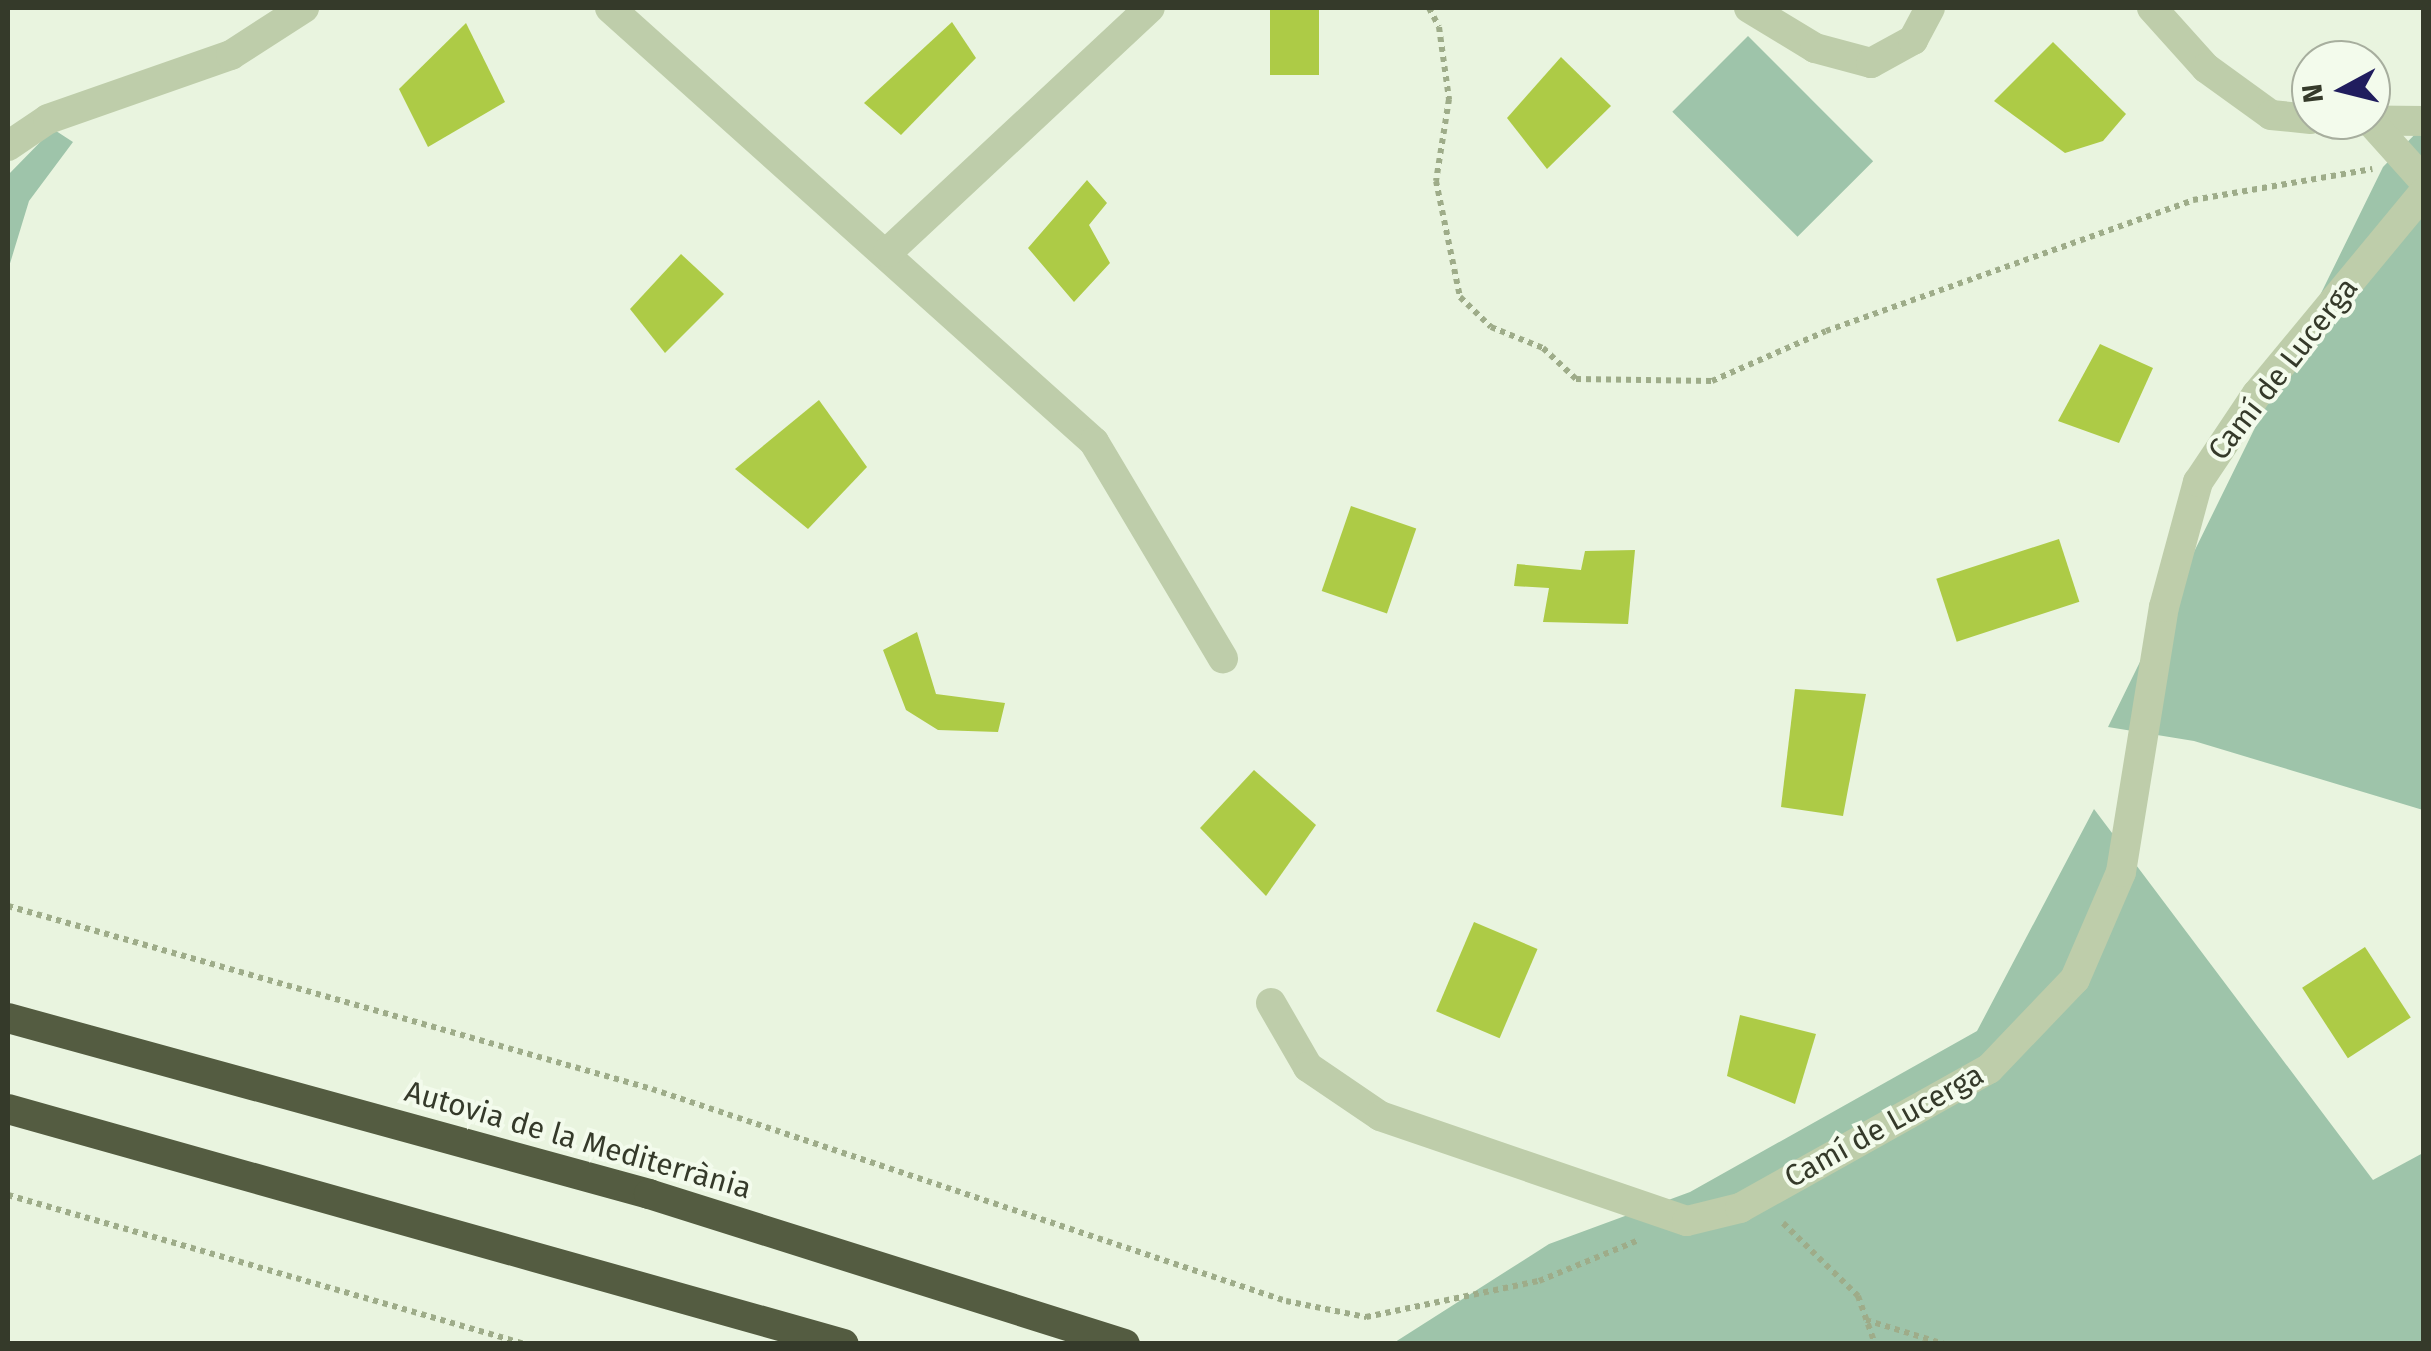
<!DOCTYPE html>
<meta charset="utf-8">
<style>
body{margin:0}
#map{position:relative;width:2431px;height:1351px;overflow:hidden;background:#e9f4df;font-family:"Fira Sans",sans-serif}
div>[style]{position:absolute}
.green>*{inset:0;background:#9ec4aa;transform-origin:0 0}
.building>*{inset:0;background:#adcb46;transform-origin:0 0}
.path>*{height:6px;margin-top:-3px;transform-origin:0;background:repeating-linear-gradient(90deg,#9eac89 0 5px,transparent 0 10px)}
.street>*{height:30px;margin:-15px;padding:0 15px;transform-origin:15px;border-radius:15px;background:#becdaa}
.highway>*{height:30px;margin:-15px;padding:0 15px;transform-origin:15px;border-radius:15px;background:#545c41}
span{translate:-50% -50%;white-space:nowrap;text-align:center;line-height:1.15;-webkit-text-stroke:8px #f3fbec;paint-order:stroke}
.street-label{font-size:30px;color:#353a2a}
.frame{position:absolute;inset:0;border:10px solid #353a2a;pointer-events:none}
.north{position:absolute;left:2291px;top:40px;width:100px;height:100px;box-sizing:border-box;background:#f3fbec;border:2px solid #a7ae9e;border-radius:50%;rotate:263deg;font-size:28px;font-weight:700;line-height:40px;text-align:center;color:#353a2a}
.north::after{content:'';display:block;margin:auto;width:35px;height:45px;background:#201d5e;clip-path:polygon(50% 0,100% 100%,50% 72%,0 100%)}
</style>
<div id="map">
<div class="green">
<div style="left:1748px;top:36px;width:177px;height:107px;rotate:45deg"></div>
<div style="clip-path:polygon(2423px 126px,2423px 810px,2194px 741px,2108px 727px,2383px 167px)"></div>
<div style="clip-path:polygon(53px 129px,73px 142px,29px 201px,8px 270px,8px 175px)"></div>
<div style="clip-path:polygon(2094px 809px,2373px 1180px,2423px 1153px,2423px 1343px,1392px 1344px,1549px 1244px,1690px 1192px,1977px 1031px)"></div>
</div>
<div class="building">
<div style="left:1270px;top:8px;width:49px;height:67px"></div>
<div style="clip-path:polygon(952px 22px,976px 58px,901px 135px,864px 103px)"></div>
<div style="clip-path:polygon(466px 23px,505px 102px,428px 147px,399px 89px)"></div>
<div style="clip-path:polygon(2053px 42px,2126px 114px,2103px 141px,2065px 153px,1994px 101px)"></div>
<div style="clip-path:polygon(1561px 57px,1611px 106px,1547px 169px,1507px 118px)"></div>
<div style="clip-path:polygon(1087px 180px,1107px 203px,1089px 225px,1110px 263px,1074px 302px,1028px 248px)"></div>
<div style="clip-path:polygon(681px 254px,724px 294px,665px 353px,630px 309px)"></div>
<div style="clip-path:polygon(2100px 344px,2153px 368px,2119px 443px,2058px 421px)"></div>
<div style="clip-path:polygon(819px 400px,867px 467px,808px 529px,735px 469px)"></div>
<div style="left:1351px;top:506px;width:69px;height:90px;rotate:19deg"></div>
<div style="left:2059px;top:539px;width:66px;height:129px;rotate:72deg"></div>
<div style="clip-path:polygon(1635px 550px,1628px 624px,1543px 622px,1549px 588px,1514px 586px,1517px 564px,1581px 570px,1585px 551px)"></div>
<div style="clip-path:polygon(917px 632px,936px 694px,1005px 703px,998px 732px,938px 730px,906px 710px,883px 650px)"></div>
<div style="clip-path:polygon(1795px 689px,1866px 694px,1843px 816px,1781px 807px)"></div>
<div style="clip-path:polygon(1254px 770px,1316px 825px,1266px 896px,1200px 828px)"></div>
<div style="left:1474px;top:922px;width:69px;height:97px;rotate:23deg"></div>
<div style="left:2365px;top:947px;width:84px;height:75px;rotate:57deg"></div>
<div style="clip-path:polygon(1740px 1015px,1816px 1034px,1795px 1104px,1727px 1076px)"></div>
</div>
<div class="path">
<div style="left:1429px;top:8px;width:21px;rotate:62deg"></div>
<div style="left:1439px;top:27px;width:73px;rotate:82.1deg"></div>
<div style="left:1449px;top:99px;width:83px;rotate:99deg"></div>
<div style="left:1436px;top:181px;width:118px;rotate:78.3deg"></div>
<div style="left:1460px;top:297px;width:43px;rotate:44.1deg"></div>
<div style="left:1491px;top:327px;width:56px;rotate:22deg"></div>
<div style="left:1543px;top:348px;width:45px;rotate:43.2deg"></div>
<div style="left:1576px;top:379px;width:136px;rotate:0.8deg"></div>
<div style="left:1712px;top:381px;width:124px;rotate:-23.7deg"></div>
<div style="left:1826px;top:331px;width:390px;rotate:-19.6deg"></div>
<div style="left:2193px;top:200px;width:182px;rotate:-9.8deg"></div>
<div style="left:8px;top:906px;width:669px;rotate:15.86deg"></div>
<div style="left:652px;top:1089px;width:669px;rotate:18.49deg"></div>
<div style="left:1286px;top:1301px;width:82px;rotate:11.3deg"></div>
<div style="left:1366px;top:1317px;width:177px;rotate:-11.8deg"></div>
<div style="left:1539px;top:1281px;width:108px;rotate:-22.3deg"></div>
<div style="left:8px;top:1195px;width:538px;rotate:16.08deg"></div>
<div style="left:1783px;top:1223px;width:105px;rotate:44.2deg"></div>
<div style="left:1858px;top:1296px;width:51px;rotate:70.5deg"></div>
<div style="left:1866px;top:1320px;width:82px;rotate:17.1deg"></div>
</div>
<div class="street">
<div style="left:610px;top:8px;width:650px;rotate:41.88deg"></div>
<div style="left:1094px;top:442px;width:252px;rotate:59.2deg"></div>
<div style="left:1749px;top:8px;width:77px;rotate:31.2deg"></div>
<div style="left:1815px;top:48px;width:58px;rotate:15deg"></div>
<div style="left:1871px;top:63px;width:48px;rotate:-28.7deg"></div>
<div style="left:1913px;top:40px;width:36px;rotate:-62deg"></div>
<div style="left:2152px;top:8px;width:81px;rotate:48deg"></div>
<div style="left:2206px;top:68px;width:80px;rotate:35.9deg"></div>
<div style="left:2271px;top:115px;width:40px;rotate:5.7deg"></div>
<div style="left:2323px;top:120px;width:101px;rotate:0.6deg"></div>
<div style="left:2371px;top:122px;width:79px;rotate:48.1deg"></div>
<div style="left:8px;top:146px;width:48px;rotate:-34deg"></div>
<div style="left:48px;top:119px;width:194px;rotate:-19.3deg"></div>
<div style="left:231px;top:55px;width:87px;rotate:-32.8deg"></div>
<div style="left:888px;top:252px;width:358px;rotate:-43deg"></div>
<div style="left:1271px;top:1003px;width:74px;rotate:60deg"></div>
<div style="left:1308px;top:1067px;width:87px;rotate:34.2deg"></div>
<div style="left:1380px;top:1116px;width:324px;rotate:18.9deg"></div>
<div style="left:1687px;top:1221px;width:55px;rotate:-13.8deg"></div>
<div style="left:1740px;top:1208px;width:285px;rotate:-29.2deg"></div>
<div style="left:1989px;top:1069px;width:124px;rotate:-46.3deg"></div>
<div style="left:2075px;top:979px;width:116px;rotate:-66.7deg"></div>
<div style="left:2121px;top:872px;width:268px;rotate:-80.8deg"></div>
<div style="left:2164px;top:607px;width:130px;rotate:-74.8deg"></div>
<div style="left:2198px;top:482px;width:106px;rotate:-56.2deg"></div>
<div style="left:2257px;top:394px;width:262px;rotate:-50.4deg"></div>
</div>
<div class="highway">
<div style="left:8px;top:1018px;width:665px;rotate:15.35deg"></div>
<div style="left:649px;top:1194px;width:499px;rotate:17.5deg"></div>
<div style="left:8px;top:1109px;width:868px;rotate:15.7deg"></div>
</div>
<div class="street-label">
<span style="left:2283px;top:369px;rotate:-52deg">Camí de Lucerga</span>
<span style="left:1884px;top:1126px;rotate:-29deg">Camí de Lucerga</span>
<span style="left:578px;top:1140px;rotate:16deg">Autovia de la Mediterrània</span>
</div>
<div class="frame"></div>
<div class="north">N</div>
</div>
